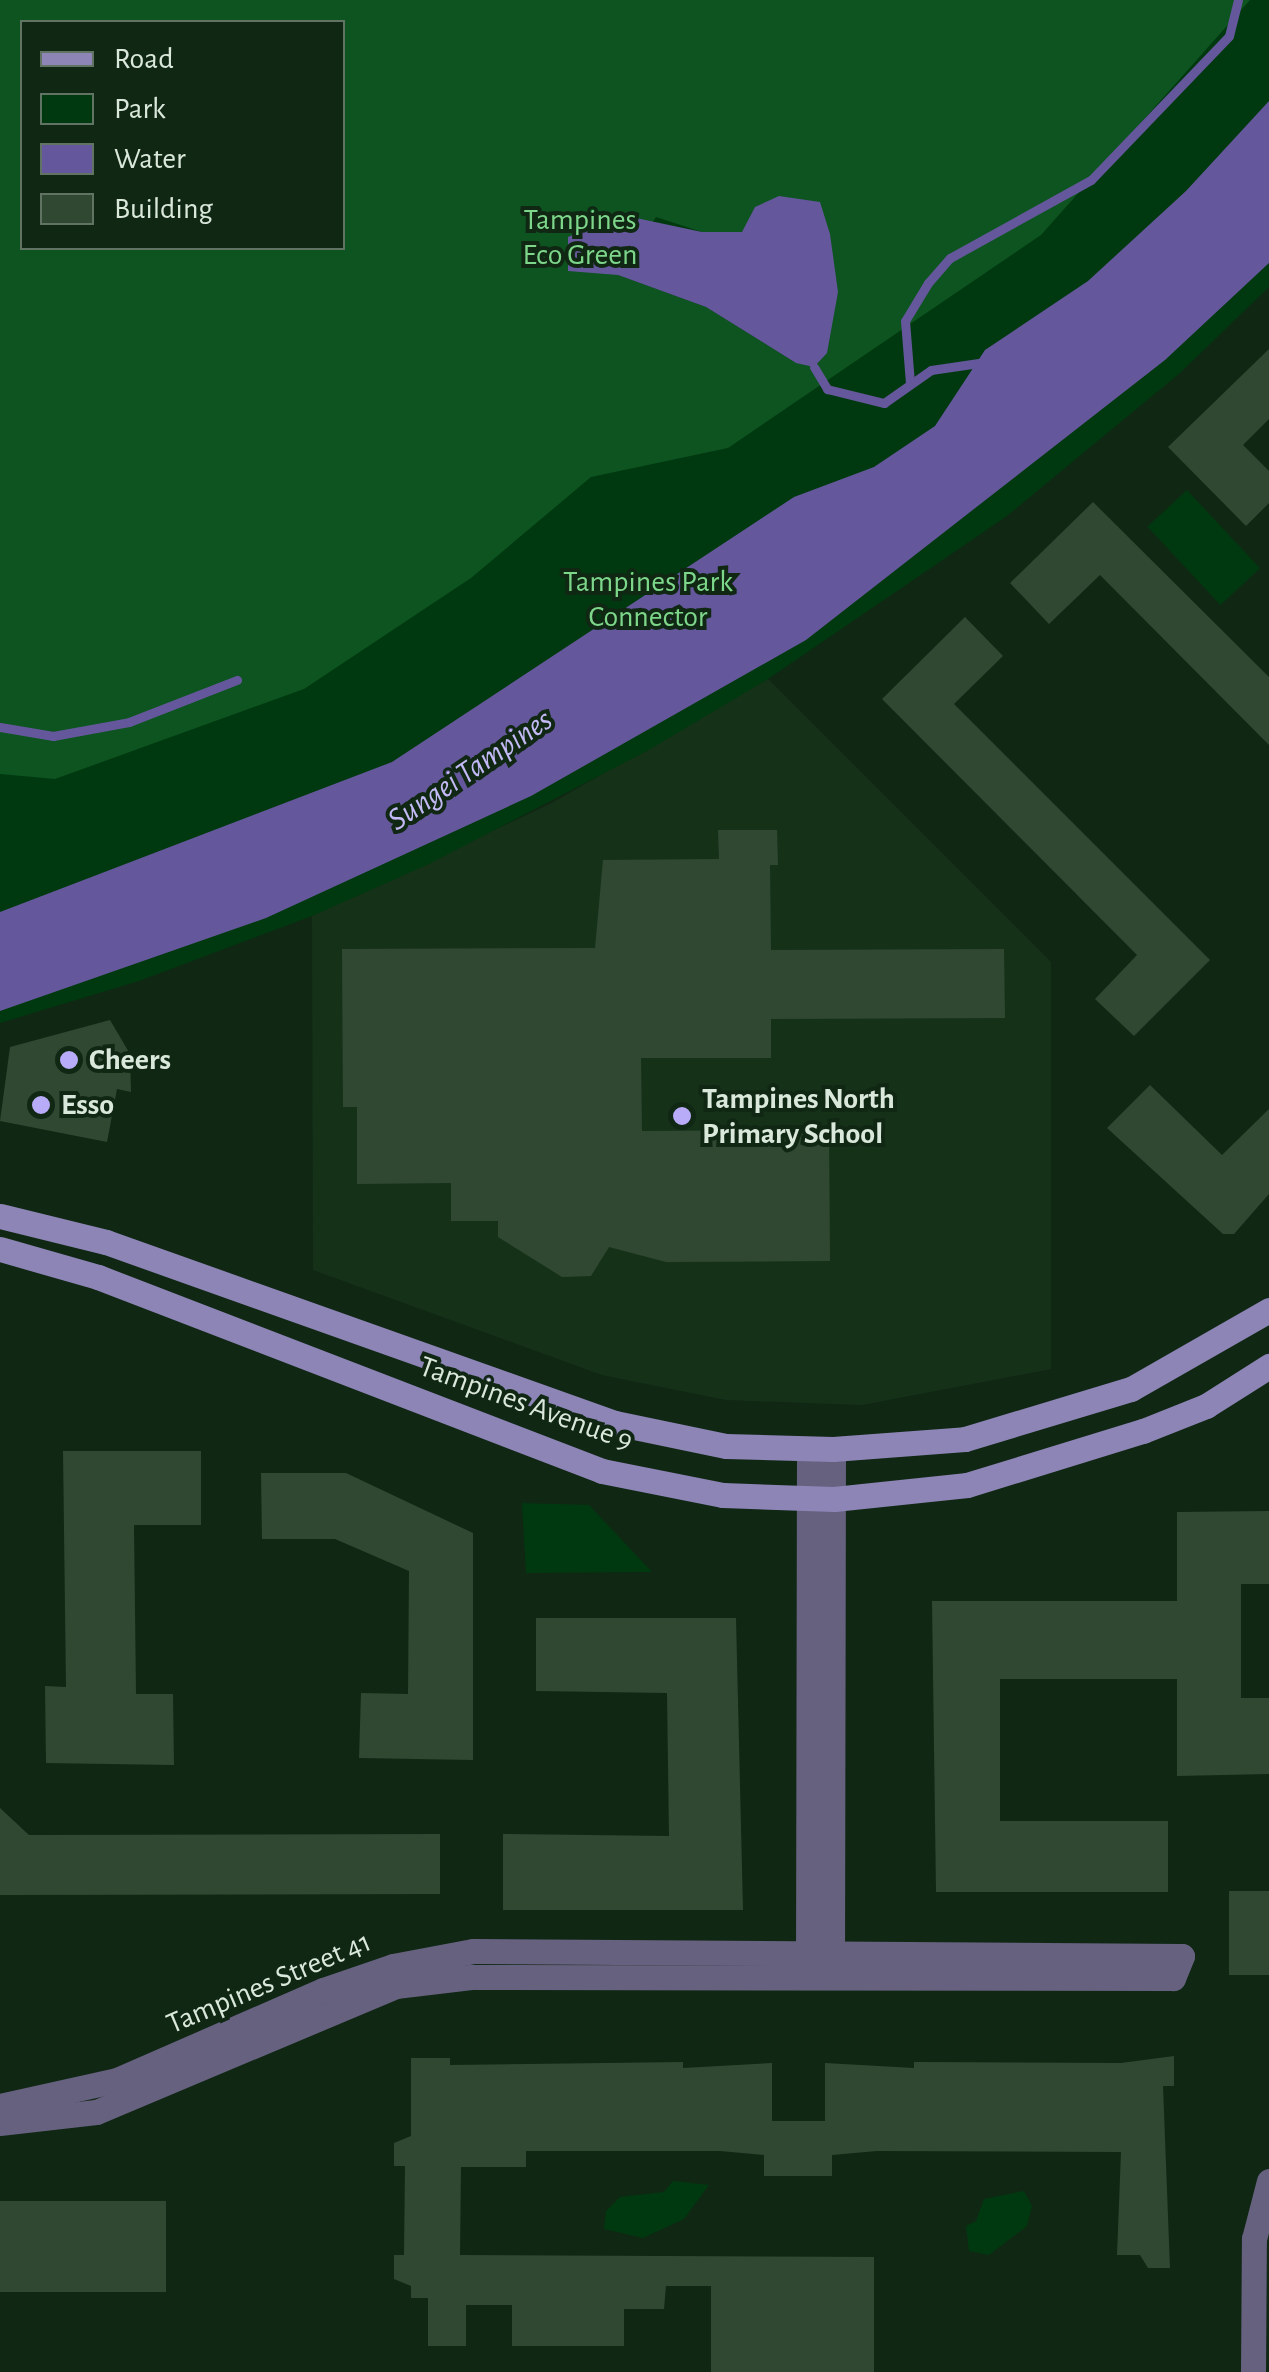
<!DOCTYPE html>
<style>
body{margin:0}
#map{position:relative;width:1269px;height:2372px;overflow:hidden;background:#102714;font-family:"Alegreya Sans",sans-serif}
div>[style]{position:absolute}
.built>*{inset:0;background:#153219}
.green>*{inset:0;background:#00390f;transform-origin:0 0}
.forest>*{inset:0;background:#0d5420}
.water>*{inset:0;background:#65579b}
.stream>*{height:9px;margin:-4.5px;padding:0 4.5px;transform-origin:4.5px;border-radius:4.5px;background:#65579b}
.building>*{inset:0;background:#304832;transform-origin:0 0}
.street>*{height:25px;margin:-12.5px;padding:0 12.5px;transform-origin:12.5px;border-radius:12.5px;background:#66617f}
.secondary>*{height:25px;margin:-12.5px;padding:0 12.5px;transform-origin:12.5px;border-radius:12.5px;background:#8d85b6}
.dots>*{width:28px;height:28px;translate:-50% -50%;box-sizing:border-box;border:5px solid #102714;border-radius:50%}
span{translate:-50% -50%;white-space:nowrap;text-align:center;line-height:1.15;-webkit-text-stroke:8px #102714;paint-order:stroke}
.park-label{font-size:30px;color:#7dd68a}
.poi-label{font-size:30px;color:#dae8db;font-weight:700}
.left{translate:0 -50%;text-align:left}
.street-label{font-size:30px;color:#dae8db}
.water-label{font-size:32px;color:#c3b9f4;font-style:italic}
.legend{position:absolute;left:20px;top:20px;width:325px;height:230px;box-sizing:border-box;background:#102714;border:2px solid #617464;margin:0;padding:12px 18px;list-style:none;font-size:30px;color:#dae8db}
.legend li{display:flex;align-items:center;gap:20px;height:50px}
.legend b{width:50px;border:2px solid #617464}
</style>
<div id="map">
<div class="built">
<div style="clip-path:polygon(768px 679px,1051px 962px,1051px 1369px,862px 1405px,726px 1400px,602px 1375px,313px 1270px,312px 916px,550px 804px)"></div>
</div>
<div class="green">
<div style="clip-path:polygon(evenodd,0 0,1269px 0,1269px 287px,1180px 373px,1007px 516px,768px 679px,647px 751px,427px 865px,312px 916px,139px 981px,0 1023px,0 0,22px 22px,342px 22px,342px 248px,22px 248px,22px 22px)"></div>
<div style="left:1187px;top:490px;width:107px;height:54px;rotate:47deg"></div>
<div style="clip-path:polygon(522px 1503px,589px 1505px,652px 1572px,526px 1573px)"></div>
<div style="clip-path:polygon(673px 2181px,709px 2185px,684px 2219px,643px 2238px,604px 2229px,606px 2211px,620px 2197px,664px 2192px)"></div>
<div style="clip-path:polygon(1024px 2191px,1032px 2206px,1027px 2226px,989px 2255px,969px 2251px,966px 2226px,976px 2221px,984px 2199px)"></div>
</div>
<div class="forest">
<div style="clip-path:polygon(evenodd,0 0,1250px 0,1041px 235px,728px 448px,591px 477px,471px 578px,304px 689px,55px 779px,0 774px,0 0,22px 22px,342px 22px,342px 248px,22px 248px,22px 22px,0 0,755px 207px,796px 363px,706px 307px,618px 275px,656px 217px,702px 232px,743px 232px,755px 207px)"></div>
</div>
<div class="water">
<div style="clip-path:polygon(1269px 101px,1269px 263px,1165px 360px,806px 640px,531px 796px,266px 918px,0 1011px,0 912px,392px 762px,794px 497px,874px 467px,935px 426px,985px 350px,1088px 281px,1186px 191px)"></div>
<div style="clip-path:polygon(779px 196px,820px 202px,830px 234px,838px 292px,827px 353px,814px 367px,796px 363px,706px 307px,618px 275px,568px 271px,568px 237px,622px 215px,702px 232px,742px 232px,755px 207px)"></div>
</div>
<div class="stream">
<div style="left:814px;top:367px;width:26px;rotate:59deg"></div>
<div style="left:827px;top:389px;width:59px;rotate:13.8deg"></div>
<div style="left:884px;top:403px;width:57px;rotate:-35.1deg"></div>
<div style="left:931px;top:370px;width:55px;rotate:-8.4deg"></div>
<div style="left:910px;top:383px;width:62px;rotate:-94.6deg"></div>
<div style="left:905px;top:321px;width:44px;rotate:-58.8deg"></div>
<div style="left:928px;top:283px;width:33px;rotate:-49deg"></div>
<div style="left:950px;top:258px;width:161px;rotate:-29deg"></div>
<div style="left:1091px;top:180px;width:199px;rotate:-46.2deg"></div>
<div style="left:1229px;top:36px;width:37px;rotate:-76deg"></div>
<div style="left:0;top:727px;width:54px;rotate:9.6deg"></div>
<div style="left:53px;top:736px;width:77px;rotate:-10.4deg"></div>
<div style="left:129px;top:722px;width:116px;rotate:-21.3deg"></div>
</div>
<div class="building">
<div style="clip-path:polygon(1269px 349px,1269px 419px,1243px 445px,1269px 471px,1269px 503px,1246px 526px,1168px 447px)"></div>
<div style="clip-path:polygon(1093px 502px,1269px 677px,1269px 745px,1100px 575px,1049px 624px,1010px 583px)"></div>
<div style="clip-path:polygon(965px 617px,1003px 656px,954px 704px,1210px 960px,1134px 1036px,1095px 999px,1137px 955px,882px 699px)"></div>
<div style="clip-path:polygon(718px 830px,777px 830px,778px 865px,770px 865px,771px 950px,1004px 949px,1005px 1018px,771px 1019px,771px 1058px,641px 1058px,642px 1131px,829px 1130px,830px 1261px,666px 1262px,609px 1247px,591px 1276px,562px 1277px,498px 1237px,498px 1221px,451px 1221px,451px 1183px,357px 1184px,357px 1107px,343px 1107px,342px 949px,595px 948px,603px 860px,719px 859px)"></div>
<div style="clip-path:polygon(110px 1020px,130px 1054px,131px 1092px,117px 1089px,107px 1142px,0 1121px,10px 1047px)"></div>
<div style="clip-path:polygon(1150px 1085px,1222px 1155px,1269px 1109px,1269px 1194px,1234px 1234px,1223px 1234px,1107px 1128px)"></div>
<div style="clip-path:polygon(63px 1451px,201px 1451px,201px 1525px,134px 1525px,136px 1694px,173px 1694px,174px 1765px,46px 1763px,45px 1686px,66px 1687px)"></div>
<div style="clip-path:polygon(261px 1473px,346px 1473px,473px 1533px,473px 1760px,359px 1758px,361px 1693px,408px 1694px,409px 1571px,335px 1539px,262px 1539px)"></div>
<div style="clip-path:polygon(1269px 1511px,1269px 1584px,1241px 1584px,1241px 1698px,1269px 1698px,1269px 1774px,1177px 1776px,1177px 1679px,1000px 1679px,1000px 1821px,1168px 1821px,1168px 1892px,936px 1892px,932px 1601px,1177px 1601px,1177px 1512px)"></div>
<div style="clip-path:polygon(536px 1618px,736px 1618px,743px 1910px,503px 1910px,503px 1834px,669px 1836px,667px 1693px,536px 1691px)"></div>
<div style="clip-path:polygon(0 1808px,29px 1835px,440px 1834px,440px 1894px,0 1895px)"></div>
<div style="left:1229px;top:1891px;width:40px;height:84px"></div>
<div style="clip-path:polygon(1174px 2056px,1174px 2086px,1163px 2086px,1170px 2268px,1148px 2268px,1140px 2255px,1117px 2255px,1121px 2152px,877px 2151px,832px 2155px,832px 2176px,764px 2176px,764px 2155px,720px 2151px,526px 2151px,526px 2167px,461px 2167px,460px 2255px,874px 2257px,874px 2372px,711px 2372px,711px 2286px,666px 2286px,664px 2309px,624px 2309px,624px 2346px,512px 2346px,512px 2305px,466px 2305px,466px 2346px,428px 2346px,428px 2298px,411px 2298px,411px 2286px,394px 2279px,394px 2255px,404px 2255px,405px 2166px,394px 2166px,394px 2143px,411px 2136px,411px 2058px,450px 2058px,450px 2065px,683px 2062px,683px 2068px,772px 2063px,772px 2121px,825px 2121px,825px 2063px,914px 2068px,914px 2062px,1121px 2063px)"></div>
<div style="left:0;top:2201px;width:166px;height:91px"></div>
</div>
<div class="street">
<div style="left:808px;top:1970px;width:520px;rotate:-89.89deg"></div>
<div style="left:832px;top:1973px;width:524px;rotate:-89.89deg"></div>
<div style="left:0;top:2106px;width:120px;rotate:-12.5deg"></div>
<div style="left:117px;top:2080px;width:225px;rotate:-23.6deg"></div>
<div style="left:323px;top:1990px;width:74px;rotate:-18.9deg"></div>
<div style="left:393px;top:1966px;width:81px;rotate:-10.6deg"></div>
<div style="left:473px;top:1951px;width:709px;rotate:0.4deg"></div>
<div style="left:1182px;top:1956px;width:24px;rotate:112deg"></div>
<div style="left:1173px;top:1978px;width:702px;rotate:-179.92deg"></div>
<div style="left:471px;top:1977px;width:76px;rotate:173.2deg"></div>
<div style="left:396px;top:1986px;width:325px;rotate:157.2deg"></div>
<div style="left:96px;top:2112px;width:97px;rotate:173.5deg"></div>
<div style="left:1253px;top:2372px;width:133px;rotate:-89.6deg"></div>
<div style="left:1254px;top:2239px;width:60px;rotate:-75.5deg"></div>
</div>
<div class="secondary">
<div style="left:0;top:1216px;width:109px;rotate:13.8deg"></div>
<div style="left:106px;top:1242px;width:540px;rotate:19.58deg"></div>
<div style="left:615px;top:1423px;width:113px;rotate:11.7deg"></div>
<div style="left:726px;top:1446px;width:107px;rotate:1.6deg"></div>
<div style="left:833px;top:1449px;width:132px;rotate:-4.3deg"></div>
<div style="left:965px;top:1439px;width:173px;rotate:-16.8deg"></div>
<div style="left:1131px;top:1389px;width:159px;rotate:-29.8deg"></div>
<div style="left:0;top:1249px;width:102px;rotate:15.9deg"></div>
<div style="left:98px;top:1277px;width:540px;rotate:21.05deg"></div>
<div style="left:602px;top:1471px;width:123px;rotate:11.2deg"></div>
<div style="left:723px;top:1495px;width:111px;rotate:2.1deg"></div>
<div style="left:834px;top:1499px;width:134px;rotate:-6deg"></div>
<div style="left:967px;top:1485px;width:184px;rotate:-17.1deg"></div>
<div style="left:1143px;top:1431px;width:68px;rotate:-21.6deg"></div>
<div style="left:1206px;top:1406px;width:75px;rotate:-32.4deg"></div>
</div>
<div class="dots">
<div style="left:69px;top:1060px;background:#b8abf7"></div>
<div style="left:41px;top:1105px;background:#b8abf7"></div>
<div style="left:682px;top:1116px;background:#b8abf7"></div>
</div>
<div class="park-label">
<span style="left:580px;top:237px">Tampines<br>Eco Green</span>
<span style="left:648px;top:599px">Tampines Park<br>Connector</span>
</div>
<div class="poi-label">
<span class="left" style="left:89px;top:1060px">Cheers</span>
<span class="left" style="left:702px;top:1116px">Tampines North<br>Primary School</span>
<span class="left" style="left:61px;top:1105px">Esso</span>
</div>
<div class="street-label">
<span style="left:526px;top:1404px;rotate:20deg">Tampines Avenue 9</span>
<span style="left:269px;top:1983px;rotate:-23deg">Tampines Street 41</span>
</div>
<div class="water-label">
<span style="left:470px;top:770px;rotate:-34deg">Sungei Tampines</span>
</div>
<ul class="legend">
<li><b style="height:12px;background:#8d85b6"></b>Road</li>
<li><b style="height:28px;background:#00390f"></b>Park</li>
<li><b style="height:28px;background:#65579b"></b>Water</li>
<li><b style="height:28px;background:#304832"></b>Building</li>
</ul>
</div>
